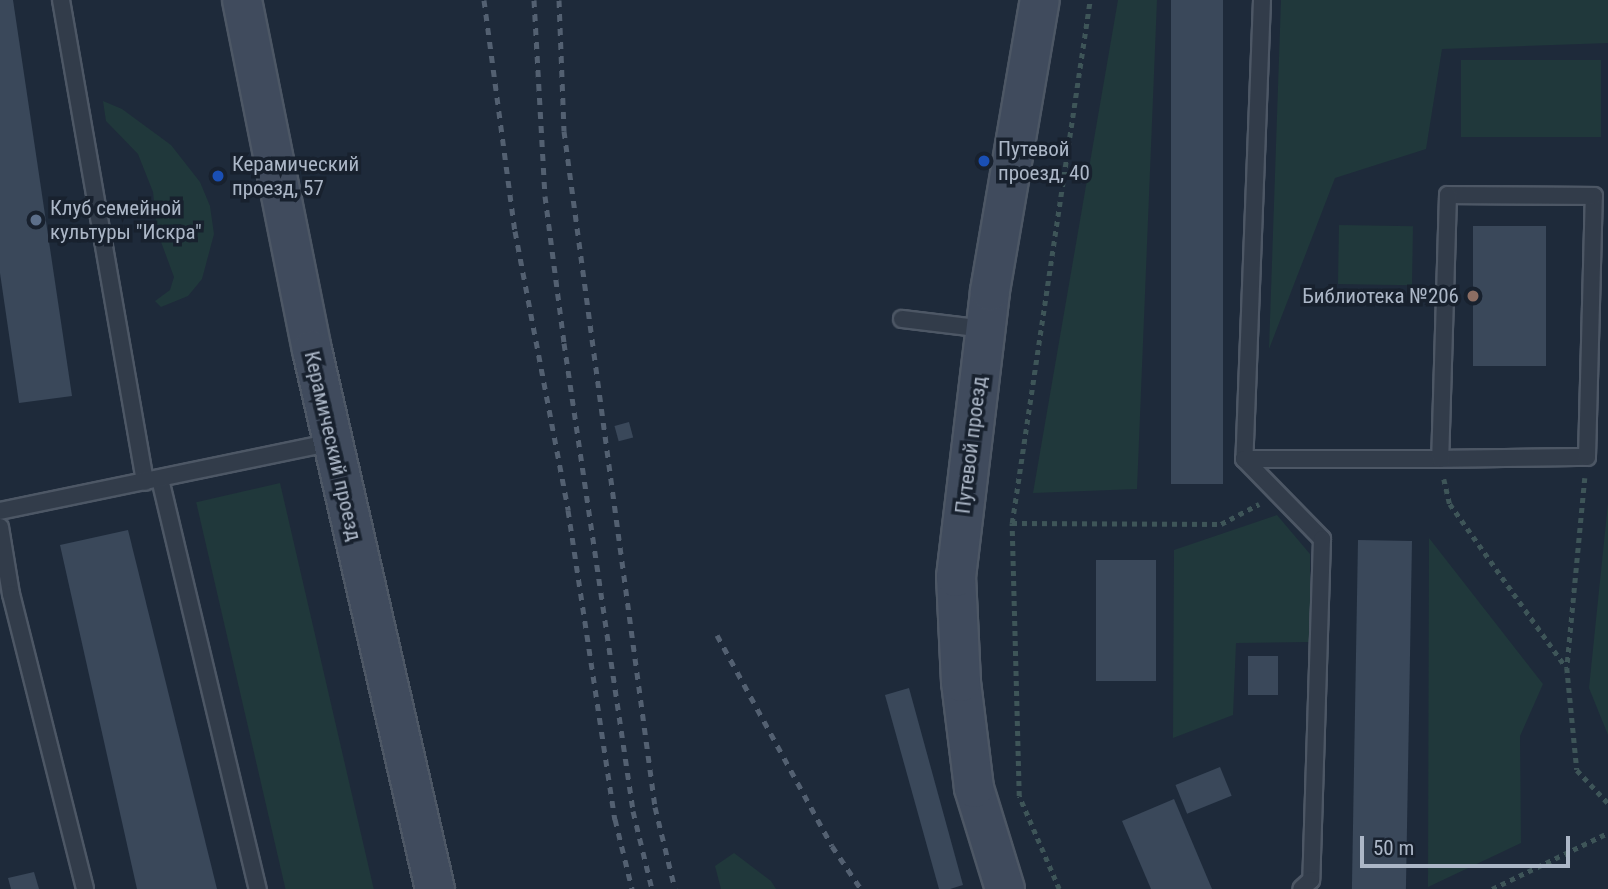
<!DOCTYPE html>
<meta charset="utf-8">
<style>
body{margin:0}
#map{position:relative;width:1608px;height:889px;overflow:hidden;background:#1e2a3a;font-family:"Roboto Condensed",sans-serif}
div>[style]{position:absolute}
.green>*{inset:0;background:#20383b;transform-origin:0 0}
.building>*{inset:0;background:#3a485a;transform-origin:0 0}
.path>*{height:4.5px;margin-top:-2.25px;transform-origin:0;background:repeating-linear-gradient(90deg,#3e5558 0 5px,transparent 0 10px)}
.roads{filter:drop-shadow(2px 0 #4d5765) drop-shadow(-2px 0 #4d5765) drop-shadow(0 2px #4d5765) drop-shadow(0 -2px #4d5765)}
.lane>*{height:16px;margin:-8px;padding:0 8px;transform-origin:8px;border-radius:8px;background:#323c4a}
.secondary>*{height:38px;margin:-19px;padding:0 19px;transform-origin:19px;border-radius:19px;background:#404b5d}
.rail>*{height:5px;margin-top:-2.5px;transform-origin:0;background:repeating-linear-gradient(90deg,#536071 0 7px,transparent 0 14px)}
.dots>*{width:19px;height:19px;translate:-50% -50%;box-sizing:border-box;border:4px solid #18212e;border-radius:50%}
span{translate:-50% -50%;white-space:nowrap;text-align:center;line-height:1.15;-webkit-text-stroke:7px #18212e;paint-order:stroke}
.poi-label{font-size:21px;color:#acb7c7}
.left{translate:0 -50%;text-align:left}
.right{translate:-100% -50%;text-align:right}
.street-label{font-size:21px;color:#acb7c7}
.scale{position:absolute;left:1360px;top:836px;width:210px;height:32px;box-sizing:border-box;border:4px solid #acb7c7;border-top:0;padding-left:9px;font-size:21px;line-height:24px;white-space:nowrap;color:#acb7c7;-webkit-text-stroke:5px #18212e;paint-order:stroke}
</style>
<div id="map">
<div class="green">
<div style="clip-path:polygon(1118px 0,1157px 0,1137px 489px,1033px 493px)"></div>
<div style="clip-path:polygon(1281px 0,1608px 0,1608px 43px,1442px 49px,1426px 149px,1335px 178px,1269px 349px)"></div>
<div style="left:1461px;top:60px;width:140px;height:77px"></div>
<div style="clip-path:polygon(103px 101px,122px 109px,171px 145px,200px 182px,210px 206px,214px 234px,202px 279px,188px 296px,161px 307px,155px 301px,170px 290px,174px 277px,157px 231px,153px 192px,138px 154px,106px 121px)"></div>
<div style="left:1339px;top:225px;width:74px;height:59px;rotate:1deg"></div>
<div style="left:280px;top:483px;width:417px;height:86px;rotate:77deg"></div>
<div style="clip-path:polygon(1608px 503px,1608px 735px,1589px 688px)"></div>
<div style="clip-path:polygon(1277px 515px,1310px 554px,1310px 642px,1236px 643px,1233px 715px,1173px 738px,1174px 550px)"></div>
<div style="clip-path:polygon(1429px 538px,1543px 684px,1520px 736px,1521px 843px,1428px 887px)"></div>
<div style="clip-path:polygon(734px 853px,771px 881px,776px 889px,721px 889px,715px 866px)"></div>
</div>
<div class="building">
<div style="clip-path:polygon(0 0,13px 0,72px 396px,19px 403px,0 273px)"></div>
<div style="left:1171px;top:0;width:52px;height:484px"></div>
<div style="left:1473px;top:226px;width:73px;height:140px"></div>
<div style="left:629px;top:422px;width:16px;height:15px;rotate:75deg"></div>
<div style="clip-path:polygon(128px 530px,217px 889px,137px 889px,60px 545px)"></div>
<div style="left:1358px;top:540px;width:54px;height:349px;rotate:1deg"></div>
<div style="left:1156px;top:560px;width:121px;height:60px;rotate:90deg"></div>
<div style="left:1248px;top:656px;width:30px;height:39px"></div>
<div style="clip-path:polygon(909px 688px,963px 885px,950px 889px,939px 889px,885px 695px)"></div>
<div style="left:1220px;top:767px;width:31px;height:48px;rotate:68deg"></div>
<div style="clip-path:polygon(1174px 799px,1212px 889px,1151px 889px,1122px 821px)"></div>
<div style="clip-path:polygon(34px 872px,39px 889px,11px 889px,8px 878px)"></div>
</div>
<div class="path">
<div style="left:1585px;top:478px;width:191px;rotate:95.4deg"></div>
<div style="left:1567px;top:668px;width:102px;rotate:84.4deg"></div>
<div style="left:1577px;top:770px;width:45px;rotate:46.8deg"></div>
<div style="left:1444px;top:479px;width:26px;rotate:77deg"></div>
<div style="left:1450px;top:504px;width:200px;rotate:54.6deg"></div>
<div style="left:1012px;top:523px;width:209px;rotate:0.3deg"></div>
<div style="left:1221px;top:524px;width:43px;rotate:-27.8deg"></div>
<div style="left:1059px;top:889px;width:101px;rotate:-113.3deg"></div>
<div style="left:1019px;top:796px;width:273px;rotate:-91.5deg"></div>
<div style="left:1012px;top:523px;width:529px;rotate:-81.52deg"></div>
<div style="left:1492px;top:889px;width:129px;rotate:-25.8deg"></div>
</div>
<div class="roads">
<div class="lane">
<div style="left:61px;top:0;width:489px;rotate:80.1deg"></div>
<div style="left:1262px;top:0;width:459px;rotate:92.2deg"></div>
<div style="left:1244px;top:459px;width:112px;rotate:45.7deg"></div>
<div style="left:1322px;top:539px;width:341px;rotate:91.8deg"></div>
<div style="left:1311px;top:880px;width:13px;rotate:138deg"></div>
<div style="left:902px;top:319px;width:84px;rotate:6.9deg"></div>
<div style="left:1244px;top:459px;width:196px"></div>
<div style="left:1440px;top:459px;width:147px;rotate:-0.8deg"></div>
<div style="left:1587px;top:457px;width:261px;rotate:-88.5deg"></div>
<div style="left:1594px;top:196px;width:146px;rotate:-179.6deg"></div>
<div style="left:1448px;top:195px;width:264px;rotate:91.7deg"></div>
<div style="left:160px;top:479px;width:422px;rotate:76.6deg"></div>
<div style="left:0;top:511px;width:339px;rotate:-11.7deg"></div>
<div style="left:0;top:527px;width:68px;rotate:80.7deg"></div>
<div style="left:11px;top:594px;width:304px;rotate:75.9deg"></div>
</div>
<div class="secondary">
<div style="left:242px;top:0;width:357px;rotate:78.7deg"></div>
<div style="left:312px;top:350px;width:553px;rotate:77.15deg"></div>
<div style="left:1005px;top:889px;width:106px;rotate:-107.1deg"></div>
<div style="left:974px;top:788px;width:107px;rotate:-97deg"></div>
<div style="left:961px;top:682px;width:105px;rotate:-92.7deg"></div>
<div style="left:956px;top:577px;width:288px;rotate:-83.2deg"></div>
<div style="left:990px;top:291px;width:295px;rotate:-80.3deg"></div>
</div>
</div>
<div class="rail">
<div style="left:484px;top:0;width:233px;rotate:82.4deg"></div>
<div style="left:515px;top:231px;width:284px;rotate:79.2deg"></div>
<div style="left:568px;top:510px;width:313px;rotate:81.4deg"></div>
<div style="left:615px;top:819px;width:72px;rotate:76.3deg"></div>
<div style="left:534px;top:0;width:196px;rotate:86.8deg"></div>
<div style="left:545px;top:196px;width:148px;rotate:82.6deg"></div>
<div style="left:564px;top:343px;width:473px;rotate:81.6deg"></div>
<div style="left:633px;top:811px;width:80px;rotate:76.3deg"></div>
<div style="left:559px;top:0;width:131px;rotate:87.8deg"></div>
<div style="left:564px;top:131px;width:682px;rotate:82.33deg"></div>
<div style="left:655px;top:807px;width:84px;rotate:76.3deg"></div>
<div style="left:717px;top:635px;width:240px;rotate:61.4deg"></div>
<div style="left:832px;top:846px;width:52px;rotate:56deg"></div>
</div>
<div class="dots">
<div style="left:984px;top:161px;background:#1a4fb4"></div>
<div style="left:218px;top:176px;background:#1a4fb4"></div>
<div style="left:36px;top:220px;background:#5c6f8a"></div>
<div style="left:1473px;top:296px;background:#8d6e63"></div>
</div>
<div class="poi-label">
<span class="left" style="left:998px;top:161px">Путевой<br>проезд, 40</span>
<span class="left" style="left:232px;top:176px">Керамический<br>проезд, 57</span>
<span class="left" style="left:50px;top:220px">Клуб семейной<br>культуры "Искра"</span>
<span class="right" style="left:1459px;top:296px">Библиотека №206</span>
</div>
<div class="street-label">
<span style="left:971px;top:445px;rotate:-83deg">Путевой проезд</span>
<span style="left:333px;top:446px;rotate:77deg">Керамический проезд</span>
</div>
<div class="scale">50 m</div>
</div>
